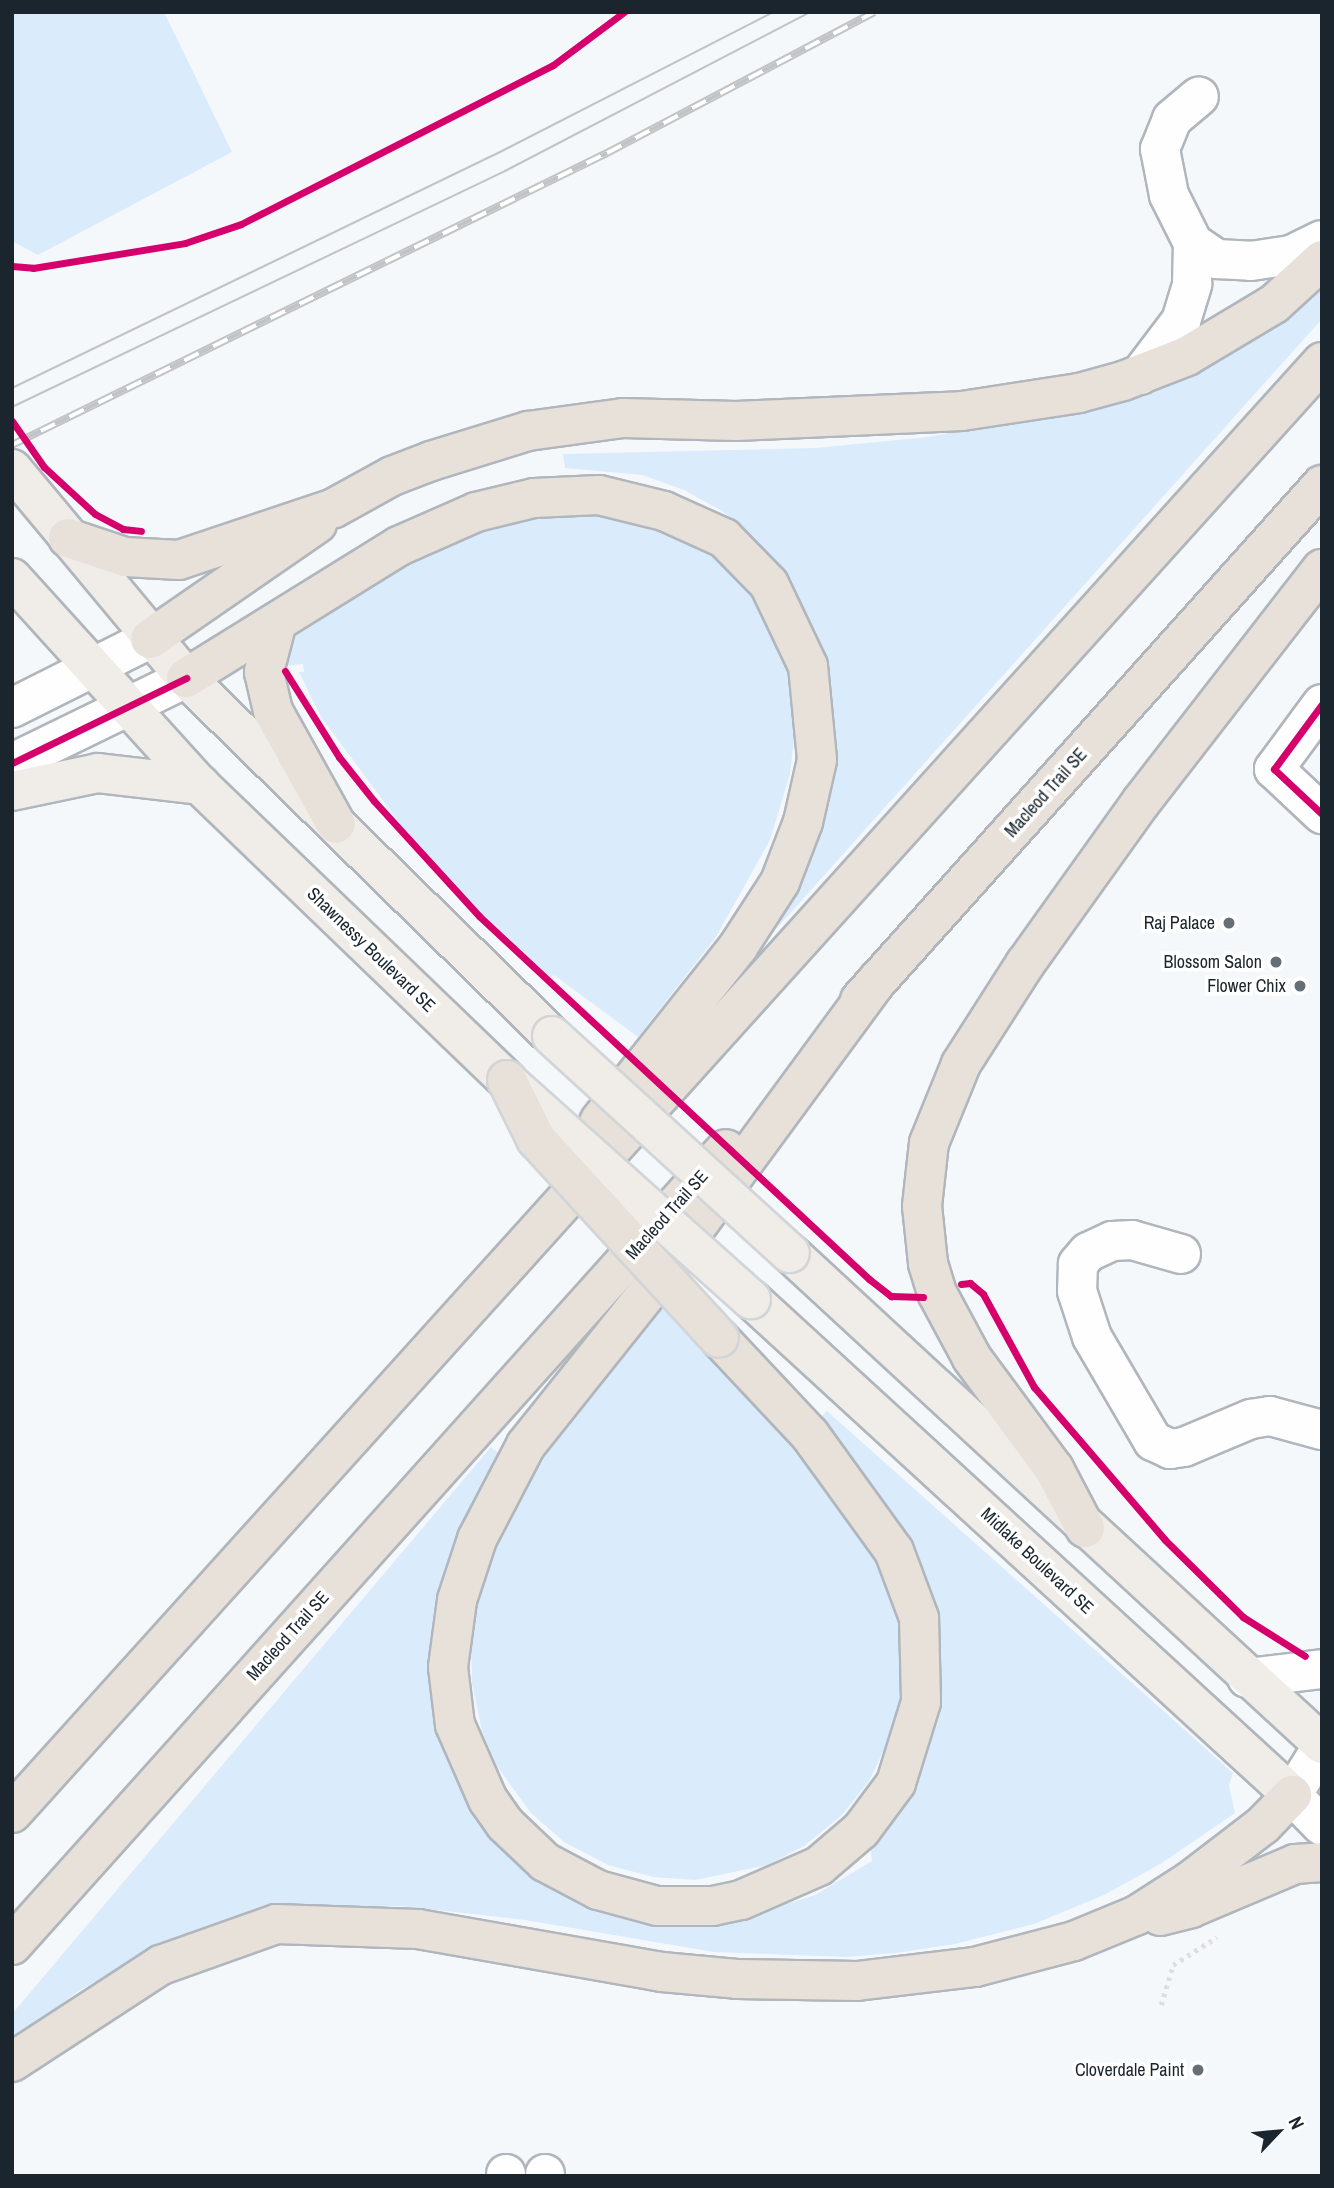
<!DOCTYPE html>
<style>
body{margin:0}
#map{position:relative;width:1334px;height:2188px;overflow:hidden;background:#f5f8fb;font-family:"Archivo Narrow",sans-serif}
div>[style]{position:absolute}
.green>*{inset:0;background:#daebfc}
.path>*{height:4.5px;margin-top:-2.25px;transform-origin:0;background:repeating-linear-gradient(90deg,#dddee0 0 3.5px,transparent 0 8.5px)}
.roads{filter:drop-shadow(2px 0 #b0b6bc) drop-shadow(-2px 0 #b0b6bc) drop-shadow(0 2px #b0b6bc) drop-shadow(0 -2px #b0b6bc)}
.minor>*{height:38px;margin:-19px;padding:0 19px;transform-origin:19px;border-radius:19px;background:#fefefe}
.major>*{height:38px;margin:-19px;padding:0 19px;transform-origin:19px;border-radius:19px;background:#f0ede8}
.highway>*{height:38px;margin:-19px;padding:0 19px;transform-origin:19px;border-radius:19px;background:#e7e1da}
.tram>*{height:2px;margin:-1px;padding:0 1px;transform-origin:1px;border-radius:1px;background:#c1c3c5}
.rail>*{height:8px;margin-top:-4px;transform-origin:0;background:repeating-linear-gradient(90deg,#fff 0 16px,#c1c3c5 0 32px);box-sizing:border-box;border-block:2px solid #c1c3c5}
.bridges{filter:drop-shadow(2px 0 #d2d5d8) drop-shadow(-2px 0 #d2d5d8) drop-shadow(0 2px #d2d5d8) drop-shadow(0 -2px #d2d5d8)}
.major-bridge>*{height:38px;margin:-19px;padding:0 19px;transform-origin:19px;border-radius:19px;background:#f0ede8}
.highway-bridge>*{height:38px;margin:-19px;padding:0 19px;transform-origin:19px;border-radius:19px;background:#e7e1da}
.cycleway>*{height:7px;margin:-3.5px;padding:0 3.5px;transform-origin:3.5px;border-radius:3.5px;background:#d6006c}
.dots>*{width:19px;height:19px;translate:-50% -50%;box-sizing:border-box;border:4px solid #fff;border-radius:50%}
span{translate:-50% -50%;white-space:nowrap;text-align:center;line-height:1.15;-webkit-text-stroke:7px #fff;paint-order:stroke}
.street-label{font-size:18px;color:#1a252e}
.poi-label{font-size:18px;color:#1a252e}
.right{translate:-100% -50%;text-align:right}
.frame{position:absolute;inset:0;border:14px solid #1a252e;pointer-events:none}
.north{position:absolute;left:1243px;top:2097px;width:70px;height:70px;-webkit-text-stroke:5px #fff;paint-order:stroke;rotate:64deg;font-size:19px;font-weight:700;line-height:28px;text-align:center;color:#1a252e}
.north::after{content:'';display:block;margin:auto;width:24px;height:32px;background:#1a252e;clip-path:polygon(50% 0,100% 100%,50% 72%,0 100%)}
</style>
<div id="map">
<div class="green">
<div style="clip-path:polygon(12px 12px,164px 12px,232px 152px,38px 255px,12px 241px)"></div>
<div style="clip-path:polygon(1322px 274px,1322px 319px,777px 928px,767px 920px,824px 661px,807px 614px,785px 574px,755px 538px,722px 511px,684px 490px,642px 475px,565px 468px,563px 454px,816px 448px,928px 437px,1039px 415px)"></div>
<div style="clip-path:polygon(577px 501px,713px 547px,761px 601px,792px 675px,796px 722px,790px 774px,770px 840px,716px 937px,638px 1037px,554px 975px,551px 978px,472px 904px,405px 830px,321px 717px,299px 672px,304px 672px,303px 664px,282px 666px,278px 639px,449px 530px)"></div>
<div style="clip-path:polygon(656px 1307px,670px 1310px,799px 1449px,870px 1543px,890px 1586px,901px 1629px,904px 1681px,894px 1729px,869px 1781px,842px 1815px,804px 1846px,767px 1865px,695px 1880px,653px 1877px,608px 1865px,564px 1842px,531px 1813px,496px 1765px,482px 1731px,472px 1684px,471px 1639px,482px 1582px,502px 1527px,567px 1420px)"></div>
<div style="clip-path:polygon(827px 1411px,1233px 1773px,1229px 1786px,1235px 1813px,1162px 1863px,1104px 1895px,1034px 1924px,955px 1944px,897px 1953px,846px 1957px,714px 1952px,525px 1920px,401px 1906px,283px 1910px,186px 1935px,129px 1962px,77px 1992px,12px 2043px,12px 2014px,491px 1447px,501px 1455px,437px 1649px,514px 1849px,747px 1916px,815px 1895px,872px 1861px,870px 1844px,915px 1769px,914px 1557px,888px 1510px,818px 1420px)"></div>
</div>
<div class="path">
<div style="left:1161px;top:2005px;width:42px;rotate:-73.3deg"></div>
<div style="left:1173px;top:1965px;width:52px;rotate:-32.5deg"></div>
</div>
<div class="roads">
<div class="minor">
<div style="left:1193px;top:243px;width:29px;rotate:34deg"></div>
<div style="left:1217px;top:259px;width:34px;rotate:3deg"></div>
<div style="left:1251px;top:261px;width:40px;rotate:-8.5deg"></div>
<div style="left:1291px;top:255px;width:34px;rotate:-26deg"></div>
<div style="left:1140px;top:375px;width:68px;rotate:-52.8deg"></div>
<div style="left:1181px;top:321px;width:39px;rotate:-73deg"></div>
<div style="left:1192px;top:284px;width:41px;rotate:-88.6deg"></div>
<div style="left:1193px;top:243px;width:54px;rotate:-116.6deg"></div>
<div style="left:1169px;top:195px;width:47px;rotate:-101.1deg"></div>
<div style="left:1160px;top:149px;width:32px;rotate:-68deg"></div>
<div style="left:1172px;top:119px;width:35px;rotate:-40deg"></div>
<div style="left:1322px;top:704px;width:81px;rotate:126.4deg"></div>
<div style="left:1274px;top:769px;width:66px;rotate:43.2deg"></div>
<div style="left:12px;top:708px;width:154px;rotate:-26.6deg"></div>
<div style="left:12px;top:763px;width:194px;rotate:-26deg"></div>
<div style="left:1181px;top:1254px;width:51px;rotate:-164.1deg"></div>
<div style="left:1132px;top:1240px;width:20px;rotate:177deg"></div>
<div style="left:1112px;top:1241px;width:26px;rotate:155deg"></div>
<div style="left:1088px;top:1252px;width:16px;rotate:130deg"></div>
<div style="left:1078px;top:1264px;width:27px;rotate:92deg"></div>
<div style="left:1077px;top:1291px;width:48px;rotate:71.9deg"></div>
<div style="left:1092px;top:1337px;width:121px;rotate:59.6deg"></div>
<div style="left:1153px;top:1441px;width:19px;rotate:25deg"></div>
<div style="left:1170px;top:1449px;width:14px;rotate:-8deg"></div>
<div style="left:1184px;top:1447px;width:73px;rotate:-22.7deg"></div>
<div style="left:1251px;top:1419px;width:19px;rotate:-9deg"></div>
<div style="left:1270px;top:1416px;width:54px;rotate:15.1deg"></div>
<div style="left:1247px;top:1678px;width:76px;rotate:-6.8deg"></div>
<div style="left:1292px;top:1795px;width:57px;rotate:-58deg"></div>
<div style="left:1292px;top:1795px;width:43px;rotate:45.9deg"></div>
<div style="left:506px;top:2174px;width:2px;rotate:90deg"></div>
<div style="left:545px;top:2174px;width:2px;rotate:90deg"></div>
</div>
<div class="major">
<div style="left:12px;top:469px;width:272px;rotate:50.2deg"></div>
<div style="left:186px;top:678px;width:512px;rotate:44.37deg"></div>
<div style="left:12px;top:578px;width:280px;rotate:47.8deg"></div>
<div style="left:200px;top:785px;width:426px;rotate:43.9deg"></div>
<div style="left:12px;top:791px;width:88px;rotate:-11.8deg"></div>
<div style="left:98px;top:773px;width:103px;rotate:6.7deg"></div>
<div style="left:790px;top:1253px;width:724px;rotate:42.7deg"></div>
<div style="left:751px;top:1299px;width:734px;rotate:42.52deg"></div>
</div>
<div class="highway">
<div style="left:68px;top:538px;width:60px;rotate:18.4deg"></div>
<div style="left:125px;top:557px;width:54px;rotate:3.2deg"></div>
<div style="left:179px;top:560px;width:163px;rotate:-18.5deg"></div>
<div style="left:334px;top:508px;width:66px;rotate:-28.9deg"></div>
<div style="left:392px;top:476px;width:42px;rotate:-21deg"></div>
<div style="left:431px;top:461px;width:102px;rotate:-17.2deg"></div>
<div style="left:528px;top:431px;width:96px;rotate:-7.8deg"></div>
<div style="left:623px;top:418px;width:113px;rotate:1.5deg"></div>
<div style="left:736px;top:421px;width:226px;rotate:-2.5deg"></div>
<div style="left:962px;top:411px;width:118px;rotate:-8.7deg"></div>
<div style="left:1079px;top:393px;width:46px;rotate:-15.3deg"></div>
<div style="left:1123px;top:381px;width:69px;rotate:-21.3deg"></div>
<div style="left:1187px;top:356px;width:101px;rotate:-30.9deg"></div>
<div style="left:1274px;top:304px;width:65px;rotate:-42.5deg"></div>
<div style="left:277px;top:622px;width:52px;rotate:104.6deg"></div>
<div style="left:264px;top:672px;width:40px;rotate:77deg"></div>
<div style="left:273px;top:711px;width:129px;rotate:60.9deg"></div>
<div style="left:150px;top:639px;width:203px;rotate:-34.6deg"></div>
<div style="left:186px;top:678px;width:251px;rotate:-31.8deg"></div>
<div style="left:399px;top:546px;width:84px;rotate:-23.8deg"></div>
<div style="left:476px;top:512px;width:60px;rotate:-13.6deg"></div>
<div style="left:534px;top:498px;width:65px;rotate:-2.6deg"></div>
<div style="left:599px;top:495px;width:67px;rotate:13.8deg"></div>
<div style="left:664px;top:511px;width:66px;rotate:24.2deg"></div>
<div style="left:724px;top:538px;width:64px;rotate:45.6deg"></div>
<div style="left:769px;top:584px;width:91px;rotate:64.6deg"></div>
<div style="left:808px;top:666px;width:94px;rotate:84.5deg"></div>
<div style="left:817px;top:760px;width:64px;rotate:102.7deg"></div>
<div style="left:803px;top:822px;width:64px;rotate:111deg"></div>
<div style="left:780px;top:882px;width:77px;rotate:122.9deg"></div>
<div style="left:738px;top:947px;width:223px;rotate:128.5deg"></div>
<div style="left:860px;top:1000px;width:692px;rotate:-48.11deg"></div>
<div style="left:719px;top:1338px;width:133px;rotate:46.8deg"></div>
<div style="left:810px;top:1435px;width:143px;rotate:54.1deg"></div>
<div style="left:894px;top:1551px;width:72px;rotate:69.5deg"></div>
<div style="left:919px;top:1618px;width:84px;rotate:88.6deg"></div>
<div style="left:921px;top:1702px;width:85px;rotate:107.2deg"></div>
<div style="left:896px;top:1783px;width:59px;rotate:126.7deg"></div>
<div style="left:861px;top:1830px;width:55px;rotate:139.4deg"></div>
<div style="left:819px;top:1866px;width:85px;rotate:156.4deg"></div>
<div style="left:741px;top:1900px;width:29px;rotate:168deg"></div>
<div style="left:713px;top:1906px;width:56px;rotate:180deg"></div>
<div style="left:657px;top:1906px;width:61px;rotate:-164.8deg"></div>
<div style="left:598px;top:1890px;width:60px;rotate:-152.2deg"></div>
<div style="left:545px;top:1862px;width:55px;rotate:-136.5deg"></div>
<div style="left:505px;top:1824px;width:29px;rotate:-125deg"></div>
<div style="left:488px;top:1800px;width:82px;rotate:-113.7deg"></div>
<div style="left:455px;top:1725px;width:58px;rotate:-96.9deg"></div>
<div style="left:448px;top:1667px;width:68px;rotate:-82.3deg"></div>
<div style="left:457px;top:1600px;width:64px;rotate:-71.8deg"></div>
<div style="left:477px;top:1539px;width:106px;rotate:-62.5deg"></div>
<div style="left:526px;top:1445px;width:197px;rotate:-51.4deg"></div>
<div style="left:649px;top:1291px;width:385px;rotate:-53.7deg"></div>
<div style="left:1085px;top:1528px;width:67px;rotate:-117.7deg"></div>
<div style="left:1054px;top:1469px;width:138px;rotate:-126.5deg"></div>
<div style="left:972px;top:1358px;width:74px;rotate:-118.3deg"></div>
<div style="left:937px;top:1293px;width:31px;rotate:-107deg"></div>
<div style="left:928px;top:1263px;width:57px;rotate:-96deg"></div>
<div style="left:922px;top:1206px;width:63px;rotate:-83.7deg"></div>
<div style="left:929px;top:1143px;width:85px;rotate:-67.9deg"></div>
<div style="left:961px;top:1064px;width:119px;rotate:-57.4deg"></div>
<div style="left:1025px;top:964px;width:199px;rotate:-54.4deg"></div>
<div style="left:1141px;top:802px;width:295px;rotate:-52.2deg"></div>
<div style="left:12px;top:1813px;width:1955px;rotate:-47.92deg"></div>
<div style="left:1160px;top:1916px;width:32px;rotate:-14deg"></div>
<div style="left:1191px;top:1908px;width:113px;rotate:-22.9deg"></div>
<div style="left:1295px;top:1864px;width:27px;rotate:-4deg"></div>
<div style="left:12px;top:1945px;width:1069px;rotate:-48.11deg"></div>
<div style="left:12px;top:2062px;width:178px;rotate:-33.1deg"></div>
<div style="left:161px;top:1965px;width:122px;rotate:-19.6deg"></div>
<div style="left:276px;top:1924px;width:142px;rotate:2deg"></div>
<div style="left:418px;top:1929px;width:248px;rotate:10deg"></div>
<div style="left:662px;top:1972px;width:75px;rotate:5.3deg"></div>
<div style="left:737px;top:1979px;width:120px;rotate:1deg"></div>
<div style="left:857px;top:1981px;width:119px;rotate:-6.8deg"></div>
<div style="left:975px;top:1967px;width:102px;rotate:-14.7deg"></div>
<div style="left:1074px;top:1941px;width:68px;rotate:-22.4deg"></div>
<div style="left:1137px;top:1915px;width:63px;rotate:-32.7deg"></div>
<div style="left:1190px;top:1881px;width:92px;rotate:-37.5deg"></div>
<div style="left:1263px;top:1825px;width:42px;rotate:-46deg"></div>
</div>
</div>
<div class="tram">
<div style="left:12px;top:388px;width:542px;rotate:-25.81deg"></div>
<div style="left:500px;top:152px;width:308px;rotate:-27.1deg"></div>
<div style="left:12px;top:407px;width:547px;rotate:-25.58deg"></div>
<div style="left:505px;top:171px;width:345px;rotate:-27.5deg"></div>
</div>
<div class="rail">
<div style="left:12px;top:445px;width:663px;rotate:-26.14deg"></div>
<div style="left:607px;top:153px;width:302px;rotate:-27.8deg"></div>
</div>
<div class="bridges">
<div class="major-bridge">
<div style="left:552px;top:1036px;width:322px;rotate:42.4deg"></div>
<div style="left:508px;top:1082px;width:326px;rotate:41.8deg"></div>
</div>
<div class="highway-bridge">
<div style="left:507px;top:1080px;width:66px;rotate:63.8deg"></div>
<div style="left:536px;top:1139px;width:270px;rotate:47.4deg"></div>
</div>
</div>
<div class="cycleway">
<div style="left:12px;top:266px;width:21px;rotate:5deg"></div>
<div style="left:33px;top:268px;width:154px;rotate:-9.3deg"></div>
<div style="left:185px;top:243px;width:59px;rotate:-18.7deg"></div>
<div style="left:241px;top:224px;width:350px;rotate:-27deg"></div>
<div style="left:553px;top:65px;width:89px;rotate:-36.7deg"></div>
<div style="left:12px;top:421px;width:56px;rotate:55.2deg"></div>
<div style="left:44px;top:467px;width:69px;rotate:42.7deg"></div>
<div style="left:95px;top:514px;width:32px;rotate:28deg"></div>
<div style="left:123px;top:529px;width:18px;rotate:6deg"></div>
<div style="left:285px;top:671px;width:102px;rotate:57.9deg"></div>
<div style="left:339px;top:757px;width:56px;rotate:51.5deg"></div>
<div style="left:374px;top:801px;width:156px;rotate:47.6deg"></div>
<div style="left:479px;top:916px;width:533px;rotate:42.95deg"></div>
<div style="left:869px;top:1279px;width:28px;rotate:38deg"></div>
<div style="left:891px;top:1296px;width:32px;rotate:2deg"></div>
<div style="left:1322px;top:704px;width:81px;rotate:126.4deg"></div>
<div style="left:1274px;top:769px;width:66px;rotate:43.2deg"></div>
<div style="left:12px;top:763px;width:194px;rotate:-26deg"></div>
<div style="left:961px;top:1284px;width:9px;rotate:-6deg"></div>
<div style="left:970px;top:1283px;width:17px;rotate:40deg"></div>
<div style="left:983px;top:1294px;width:106px;rotate:61.3deg"></div>
<div style="left:1034px;top:1387px;width:201px;rotate:49.4deg"></div>
<div style="left:1165px;top:1540px;width:110px;rotate:44.6deg"></div>
<div style="left:1243px;top:1617px;width:73px;rotate:32.2deg"></div>
</div>
<div class="dots">
<div style="left:1229px;top:923px;background:#676f76"></div>
<div style="left:1276px;top:962px;background:#676f76"></div>
<div style="left:1300px;top:986px;background:#676f76"></div>
<div style="left:1198px;top:2070px;background:#676f76"></div>
</div>
<div class="street-label">
<span style="left:1046px;top:793px;rotate:-48deg">Macleod Trail SE</span>
<span style="left:371px;top:950px;rotate:44deg">Shawnessy Boulevard SE</span>
<span style="left:667px;top:1215px;rotate:-48deg">Macleod Trail SE</span>
<span style="left:1037px;top:1561px;rotate:43deg">Midlake Boulevard SE</span>
<span style="left:288px;top:1636px;rotate:-48deg">Macleod Trail SE</span>
</div>
<div class="poi-label">
<span class="right" style="left:1215px;top:923px">Raj Palace</span>
<span class="right" style="left:1262px;top:962px">Blossom Salon</span>
<span class="right" style="left:1286px;top:986px">Flower Chix</span>
<span class="right" style="left:1184px;top:2070px">Cloverdale Paint</span>
</div>
<div class="frame"></div>
<div class="north">N</div>
</div>
